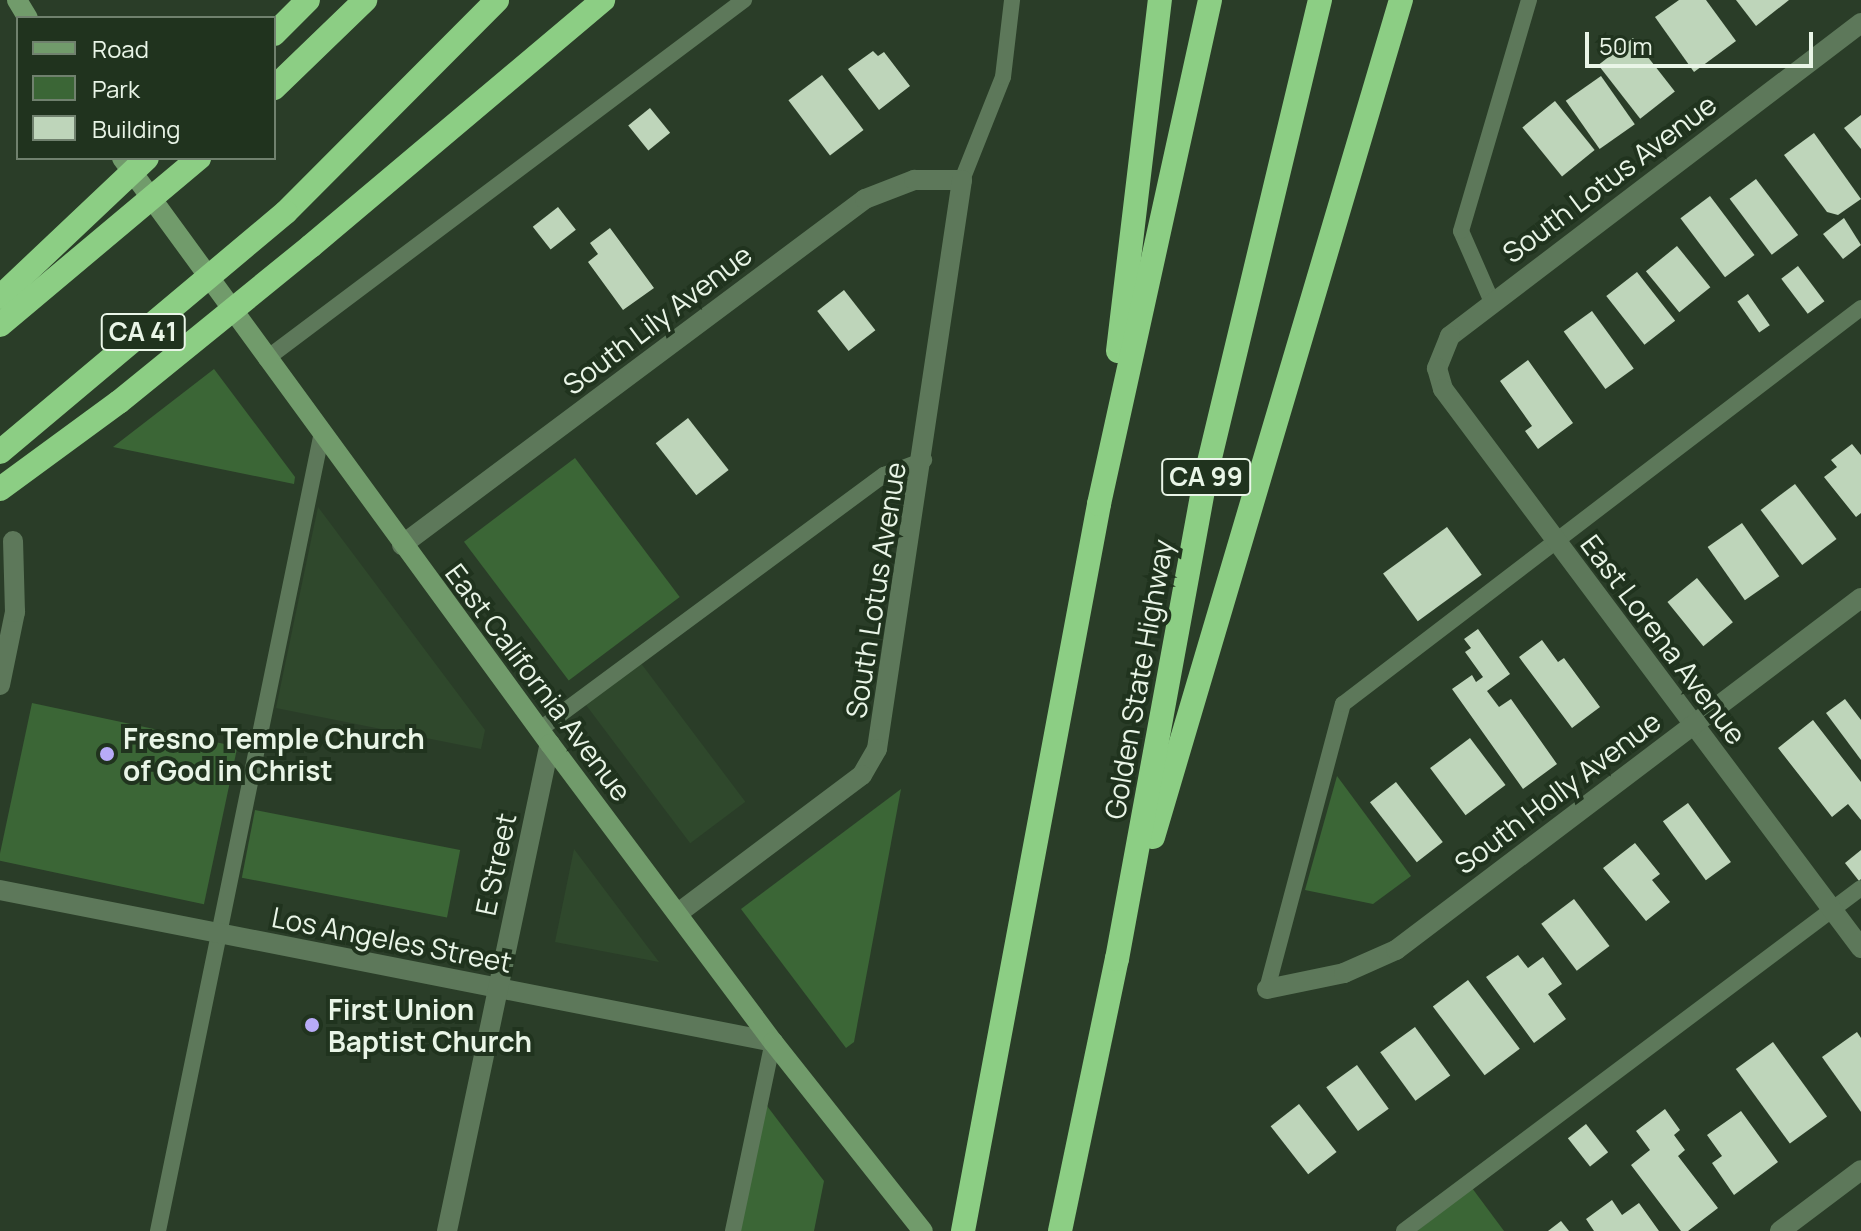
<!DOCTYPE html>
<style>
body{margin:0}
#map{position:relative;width:1861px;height:1231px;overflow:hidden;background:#2a3d28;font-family:Manrope,sans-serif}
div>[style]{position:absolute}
.built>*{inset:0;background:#2f482c;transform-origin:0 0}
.green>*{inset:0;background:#3b6636;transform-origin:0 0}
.building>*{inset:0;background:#bed5ba;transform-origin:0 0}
.lane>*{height:16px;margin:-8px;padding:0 8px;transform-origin:8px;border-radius:8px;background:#5d785a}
.street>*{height:20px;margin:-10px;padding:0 10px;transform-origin:10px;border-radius:10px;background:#5d785a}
.secondary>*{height:20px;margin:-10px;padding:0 10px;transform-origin:10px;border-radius:10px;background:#719b6b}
.highway>*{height:24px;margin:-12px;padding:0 12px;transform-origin:12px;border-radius:12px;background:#8cce84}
.highway-bridge>*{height:24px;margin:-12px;padding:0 12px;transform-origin:12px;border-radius:12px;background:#8cce84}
.dots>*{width:22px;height:22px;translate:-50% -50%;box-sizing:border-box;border:4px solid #20331e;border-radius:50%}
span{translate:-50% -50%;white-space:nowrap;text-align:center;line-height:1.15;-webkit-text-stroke:8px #20331e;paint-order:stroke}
.shield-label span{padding:2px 6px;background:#20331e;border:2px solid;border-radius:6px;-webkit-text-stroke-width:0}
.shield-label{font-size:26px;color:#e9f5e7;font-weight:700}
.street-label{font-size:28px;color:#e9f5e7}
.poi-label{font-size:28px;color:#e9f5e7;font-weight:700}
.left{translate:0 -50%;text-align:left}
.legend{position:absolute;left:16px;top:16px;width:260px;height:144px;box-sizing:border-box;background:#20331e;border:2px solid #70816e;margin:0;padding:10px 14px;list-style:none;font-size:24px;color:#e9f5e7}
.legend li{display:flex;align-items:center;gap:16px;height:40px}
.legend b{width:40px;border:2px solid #70816e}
.scale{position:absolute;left:1585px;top:32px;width:228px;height:36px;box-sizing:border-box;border:4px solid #e9f5e7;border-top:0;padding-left:10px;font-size:24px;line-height:28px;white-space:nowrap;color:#e9f5e7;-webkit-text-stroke:6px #20331e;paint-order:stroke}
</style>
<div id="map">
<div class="built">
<div style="clip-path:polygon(318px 507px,485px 730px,481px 749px,276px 708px)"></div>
<div style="left:640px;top:662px;width:175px;height:69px;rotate:53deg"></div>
<div style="clip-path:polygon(574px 849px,659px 962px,555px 942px)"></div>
</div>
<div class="green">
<div style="clip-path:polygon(214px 369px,295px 477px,294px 484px,113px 447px)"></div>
<div style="left:575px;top:458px;width:174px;height:139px;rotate:53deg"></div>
<div style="left:32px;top:703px;width:210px;height:161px;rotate:12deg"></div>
<div style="clip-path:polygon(1337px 776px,1411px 876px,1373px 904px,1305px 890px)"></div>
<div style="clip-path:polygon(901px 789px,854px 1042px,846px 1048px,741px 909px)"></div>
<div style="left:255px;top:810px;width:209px;height:69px;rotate:11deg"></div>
<div style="clip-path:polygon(764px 1102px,824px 1181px,814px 1231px,737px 1231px)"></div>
<div style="clip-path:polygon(1472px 1188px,1504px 1231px,1417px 1231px)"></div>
</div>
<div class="building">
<div style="clip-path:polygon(1679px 0,1706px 0,1736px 41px,1694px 72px,1655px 17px)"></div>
<div style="clip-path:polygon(1736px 0,1789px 0,1756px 26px)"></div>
<div style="left:1633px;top:38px;width:68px;height:44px;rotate:52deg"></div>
<div style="clip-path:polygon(873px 51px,878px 56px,884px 52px,910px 86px,879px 110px,848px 69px)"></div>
<div style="left:822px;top:75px;width:69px;height:42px;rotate:53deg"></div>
<div style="left:1601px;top:76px;width:59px;height:43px;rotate:55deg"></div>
<div style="left:1555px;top:101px;width:63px;height:42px;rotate:51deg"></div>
<div style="left:650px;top:108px;width:32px;height:28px;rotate:51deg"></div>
<div style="clip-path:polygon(1861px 115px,1861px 149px,1844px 128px)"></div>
<div style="clip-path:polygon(1814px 133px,1861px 199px,1838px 215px,1827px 212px,1784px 155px)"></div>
<div style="left:1756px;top:179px;width:70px;height:33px;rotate:53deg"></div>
<div style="left:1710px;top:196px;width:74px;height:37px;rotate:53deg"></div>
<div style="left:558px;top:207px;width:29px;height:32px;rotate:52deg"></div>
<div style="clip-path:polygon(1844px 218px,1861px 245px,1843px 259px,1823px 234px)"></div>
<div style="clip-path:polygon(610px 228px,654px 288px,623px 310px,588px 262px,598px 254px,590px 243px)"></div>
<div style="left:1677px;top:246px;width:53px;height:40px;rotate:51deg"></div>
<div style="left:1798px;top:266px;width:44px;height:21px;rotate:53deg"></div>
<div style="left:1637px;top:272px;width:62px;height:39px;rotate:52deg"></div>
<div style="left:844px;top:290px;width:51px;height:34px;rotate:52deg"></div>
<div style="left:1748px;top:294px;width:38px;height:13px;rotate:55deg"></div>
<div style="left:1592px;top:311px;width:71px;height:35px;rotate:54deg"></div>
<div style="clip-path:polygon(1528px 360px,1573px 423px,1538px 449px,1525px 431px,1532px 426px,1500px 381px)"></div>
<div style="left:688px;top:418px;width:66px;height:41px;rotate:52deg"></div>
<div style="clip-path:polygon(1852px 444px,1861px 455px,1861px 513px,1856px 517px,1824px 477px,1837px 467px,1831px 460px)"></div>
<div style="left:1795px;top:484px;width:69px;height:43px;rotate:53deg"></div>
<div style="left:1742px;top:523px;width:65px;height:42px;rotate:55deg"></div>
<div style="left:1447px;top:527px;width:59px;height:79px;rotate:54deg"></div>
<div style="left:1697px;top:578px;width:57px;height:38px;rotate:51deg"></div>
<div style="clip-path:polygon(1478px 629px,1510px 674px,1487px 691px,1499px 707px,1511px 699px,1557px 764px,1523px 789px,1452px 689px,1472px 675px,1476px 682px,1483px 677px,1465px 652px,1471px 648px,1464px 639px)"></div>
<div style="clip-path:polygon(1542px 640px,1558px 662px,1564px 658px,1600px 707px,1572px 728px,1519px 657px)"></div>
<div style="clip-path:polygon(1845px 699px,1861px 720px,1861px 760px,1826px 713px)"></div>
<div style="clip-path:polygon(1813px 720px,1861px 782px,1861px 820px,1848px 804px,1832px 817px,1778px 748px)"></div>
<div style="left:1470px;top:738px;width:59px;height:50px;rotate:53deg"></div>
<div style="left:1396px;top:782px;width:76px;height:33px;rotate:52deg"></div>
<div style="left:1688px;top:803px;width:73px;height:31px;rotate:54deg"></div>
<div style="clip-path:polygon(1635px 843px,1660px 874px,1652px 880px,1670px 902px,1646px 921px,1603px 868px)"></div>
<div style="clip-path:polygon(1861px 850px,1861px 879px,1859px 881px,1845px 863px)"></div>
<div style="left:1574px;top:899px;width:59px;height:41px;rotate:53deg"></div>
<div style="clip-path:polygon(1518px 955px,1528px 968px,1543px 957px,1562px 984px,1548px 994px,1566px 1019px,1534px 1043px,1486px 977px)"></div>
<div style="left:1468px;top:980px;width:86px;height:44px;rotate:53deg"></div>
<div style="left:1415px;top:1027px;width:60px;height:43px;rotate:54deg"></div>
<div style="clip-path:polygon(1857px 1032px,1861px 1038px,1861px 1112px,1822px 1057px)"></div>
<div style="left:1773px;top:1042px;width:92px;height:46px;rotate:54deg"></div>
<div style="left:1357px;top:1065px;width:54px;height:38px;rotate:54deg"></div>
<div style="left:1299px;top:1104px;width:61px;height:36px;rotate:52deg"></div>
<div style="clip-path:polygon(1665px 1109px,1680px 1130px,1674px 1135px,1685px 1150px,1678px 1156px,1718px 1208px,1688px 1231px,1681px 1231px,1631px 1165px,1650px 1150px,1636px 1131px)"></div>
<div style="clip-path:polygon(1741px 1111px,1778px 1162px,1734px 1195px,1712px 1163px,1722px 1156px,1707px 1135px)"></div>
<div style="left:1586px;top:1124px;width:36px;height:23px;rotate:52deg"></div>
<div style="clip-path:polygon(1612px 1200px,1622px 1215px,1639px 1203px,1659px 1231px,1594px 1231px,1586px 1219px)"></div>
<div style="clip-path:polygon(1561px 1221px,1569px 1231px,1548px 1231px)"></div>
</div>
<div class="lane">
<div style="left:962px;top:180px;width:111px;rotate:-68.3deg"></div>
<div style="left:1003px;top:77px;width:78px;rotate:-83.3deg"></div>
<div style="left:1492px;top:302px;width:77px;rotate:-113.6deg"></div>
<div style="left:1461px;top:231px;width:241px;rotate:-73.6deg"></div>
<div style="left:266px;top:359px;width:598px;rotate:-36.91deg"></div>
<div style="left:539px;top:730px;width:429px;rotate:-36.5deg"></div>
<div style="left:884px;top:475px;width:43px;rotate:-20.6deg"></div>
<div style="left:1267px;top:989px;width:295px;rotate:-75.1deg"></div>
<div style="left:1343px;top:704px;width:652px;rotate:-37.4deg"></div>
<div style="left:158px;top:1231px;width:811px;rotate:-78.4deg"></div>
<div style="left:733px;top:1231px;width:193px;rotate:-78.1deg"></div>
<div style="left:1404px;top:1231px;width:571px;rotate:-36.89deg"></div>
</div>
<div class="street">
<div style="left:1861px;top:23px;width:517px;rotate:142.71deg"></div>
<div style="left:1450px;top:336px;width:35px;rotate:112deg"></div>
<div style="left:1437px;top:368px;width:22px;rotate:74deg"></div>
<div style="left:1443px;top:389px;width:698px;rotate:53.21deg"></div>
<div style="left:402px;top:545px;width:578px;rotate:-36.77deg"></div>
<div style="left:865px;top:199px;width:53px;rotate:-21.2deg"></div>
<div style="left:914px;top:180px;width:48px"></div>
<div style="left:962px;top:180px;width:575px;rotate:98.5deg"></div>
<div style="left:877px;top:749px;width:30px;rotate:120deg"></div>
<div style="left:862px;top:775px;width:231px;rotate:143.1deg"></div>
<div style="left:0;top:685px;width:75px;rotate:-78.4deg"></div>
<div style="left:15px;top:612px;width:71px;rotate:-91.6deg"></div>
<div style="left:0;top:890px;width:788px;rotate:11.12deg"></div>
<div style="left:1267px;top:989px;width:79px;rotate:-11.7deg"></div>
<div style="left:1344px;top:973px;width:57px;rotate:-23.9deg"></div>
<div style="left:1396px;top:950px;width:583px;rotate:-37.13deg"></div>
<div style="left:447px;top:1231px;width:498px;rotate:-78.1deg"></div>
<div style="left:1780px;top:1231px;width:101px;rotate:-37deg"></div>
</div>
<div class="secondary">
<div style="left:17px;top:0;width:21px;rotate:59deg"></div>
<div style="left:122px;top:158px;width:726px;rotate:53.86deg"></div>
<div style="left:550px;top:744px;width:372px;rotate:53.2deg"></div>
<div style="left:773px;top:1042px;width:241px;rotate:51.6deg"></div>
</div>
<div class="highway">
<div style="left:274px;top:34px;width:48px;rotate:-45deg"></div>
<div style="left:274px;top:88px;width:127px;rotate:-44deg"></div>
<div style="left:286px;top:212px;width:299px;rotate:-45.1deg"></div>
<div style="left:311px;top:246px;width:382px;rotate:-40.1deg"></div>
<div style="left:1118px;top:351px;width:354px;rotate:-83.2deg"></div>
<div style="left:1153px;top:837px;width:873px;rotate:-73.5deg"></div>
<div style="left:963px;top:1231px;width:740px;rotate:-79.4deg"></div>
<div style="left:1099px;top:504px;width:516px;rotate:-77.58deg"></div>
<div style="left:1060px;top:1231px;width:278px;rotate:-78.2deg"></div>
<div style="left:1117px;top:959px;width:484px;rotate:-79.6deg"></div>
<div style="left:1204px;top:483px;width:497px;rotate:-76.5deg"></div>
</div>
<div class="highway-bridge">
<div style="left:0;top:297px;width:202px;rotate:-43.4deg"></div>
<div style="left:0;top:325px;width:260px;rotate:-40deg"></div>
<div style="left:0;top:452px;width:373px;rotate:-40deg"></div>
<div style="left:0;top:489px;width:147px;rotate:-36.2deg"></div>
<div style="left:119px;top:402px;width:247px;rotate:-39.1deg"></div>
</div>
<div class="dots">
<div style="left:107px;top:754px;background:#b8abf7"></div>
<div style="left:312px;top:1025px;background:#b8abf7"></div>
</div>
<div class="shield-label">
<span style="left:143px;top:332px">CA 41</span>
<span style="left:1206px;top:477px">CA 99</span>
</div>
<div class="street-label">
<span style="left:1609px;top:178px;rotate:-37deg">South Lotus Avenue</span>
<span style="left:657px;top:319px;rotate:-37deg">South Lily Avenue</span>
<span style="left:875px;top:590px;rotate:-81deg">South Lotus Avenue</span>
<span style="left:1664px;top:639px;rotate:53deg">East Lorena Avenue</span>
<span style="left:1138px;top:679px;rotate:-80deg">Golden State Highway</span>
<span style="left:539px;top:682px;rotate:53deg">East California Avenue</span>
<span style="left:1557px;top:792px;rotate:-37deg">South Holly Avenue</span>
<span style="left:495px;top:864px;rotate:-78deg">E Street</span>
<span style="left:392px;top:939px;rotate:11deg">Los Angeles Street</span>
</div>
<div class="poi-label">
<span class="left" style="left:123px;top:754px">Fresno Temple Church<br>of God in Christ</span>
<span class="left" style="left:328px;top:1025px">First Union<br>Baptist Church</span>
</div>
<ul class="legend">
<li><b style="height:10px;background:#719b6b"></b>Road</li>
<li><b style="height:22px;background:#3b6636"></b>Park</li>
<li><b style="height:22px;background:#bed5ba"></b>Building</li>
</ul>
<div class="scale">50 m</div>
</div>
